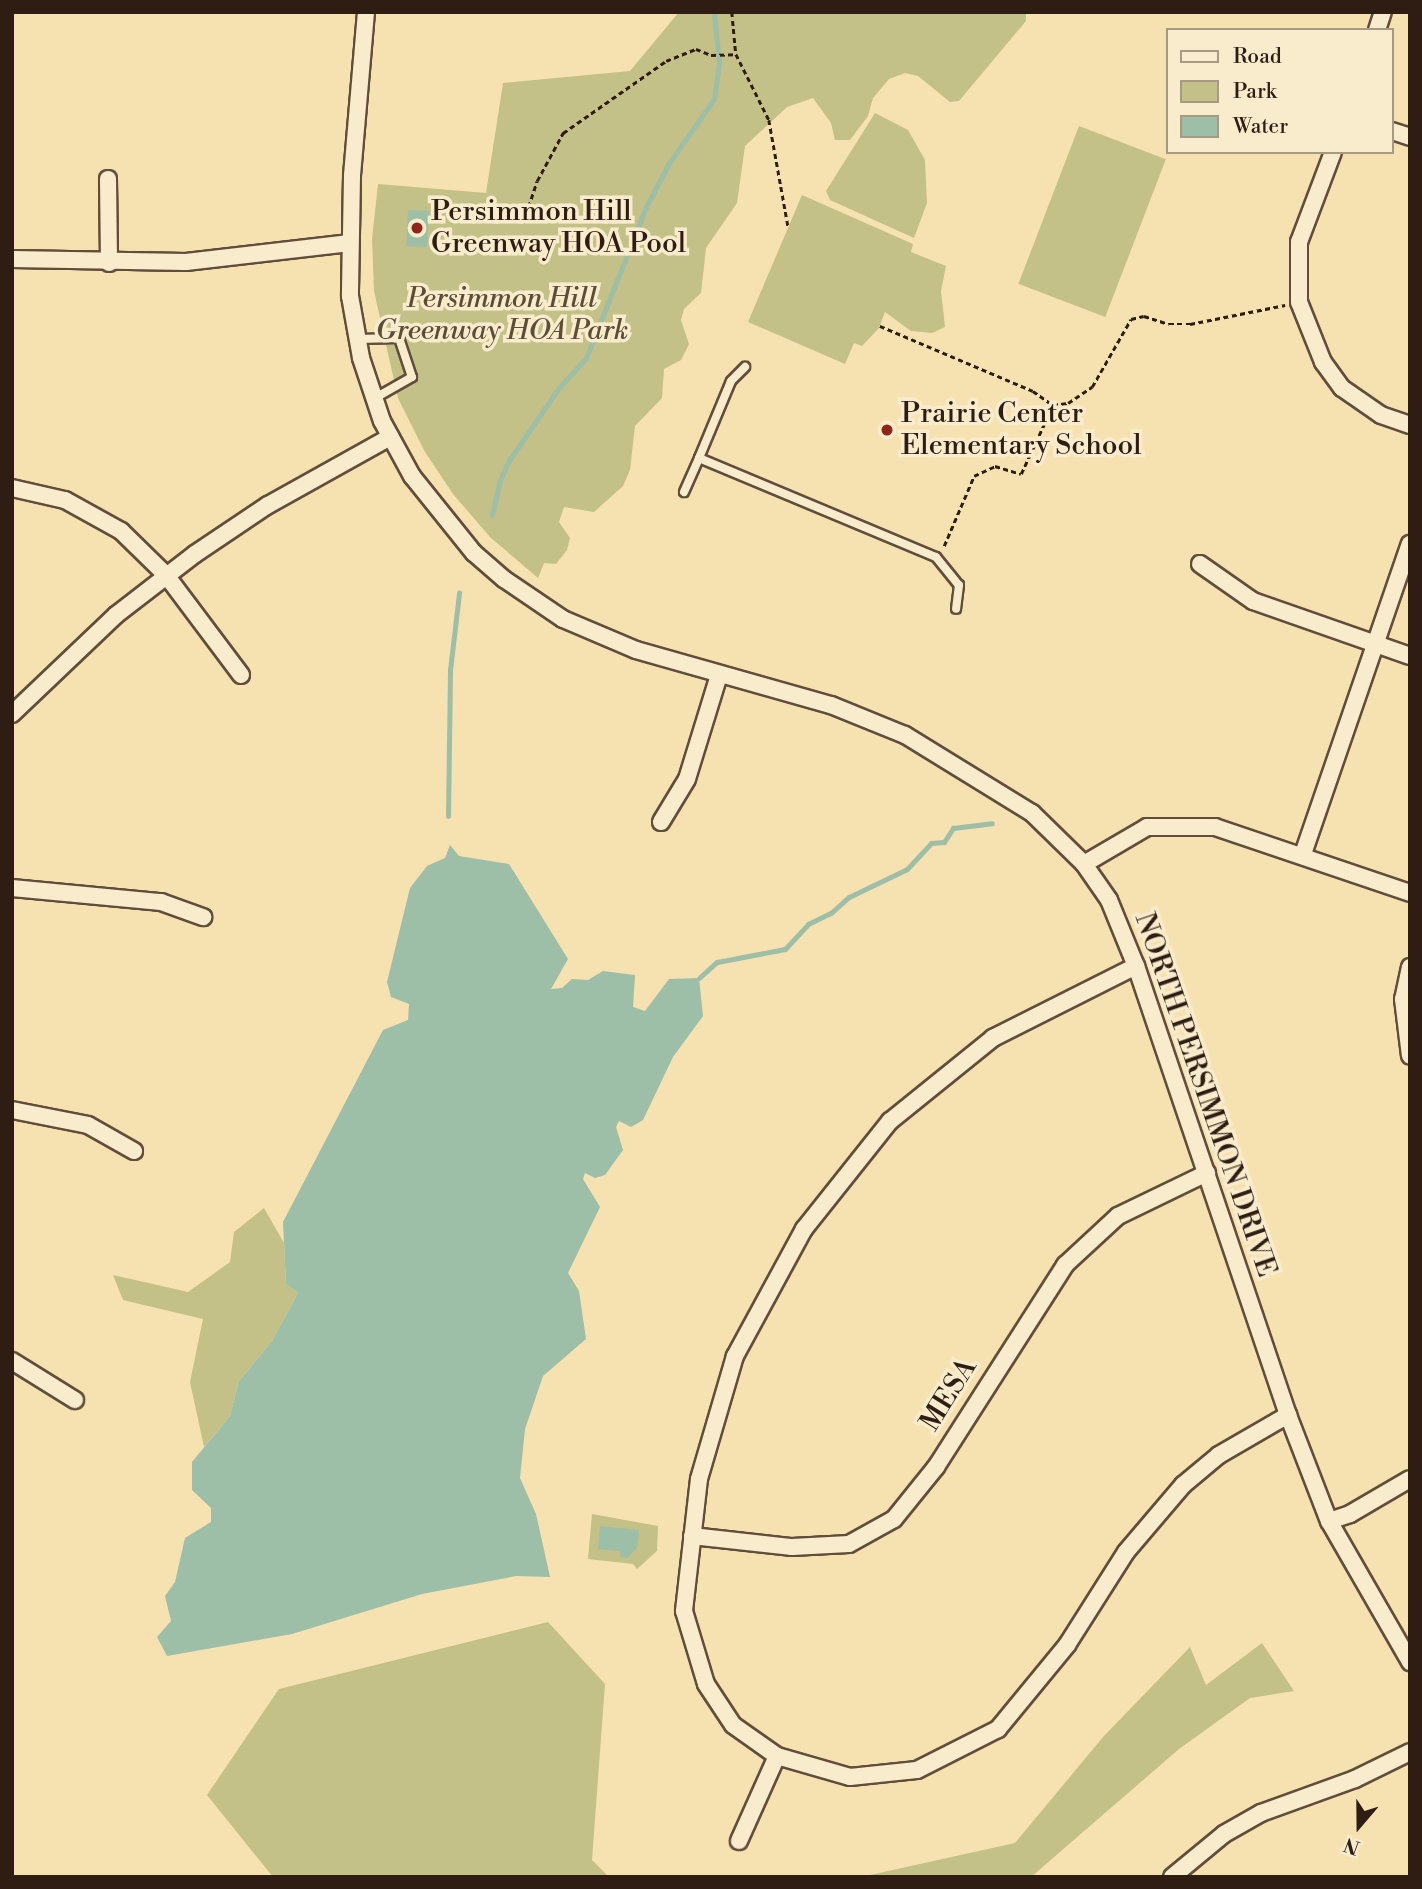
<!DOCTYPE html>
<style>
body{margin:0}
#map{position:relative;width:1422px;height:1889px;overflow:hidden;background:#f6e1b1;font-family:"Libre Bodoni",serif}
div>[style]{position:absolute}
.green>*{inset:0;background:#c3c187;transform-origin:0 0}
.water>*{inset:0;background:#9dbea7;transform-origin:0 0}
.stream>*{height:5px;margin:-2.5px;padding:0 2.5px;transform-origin:2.5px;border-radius:2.5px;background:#9dbea7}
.path>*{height:2.5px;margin-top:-1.25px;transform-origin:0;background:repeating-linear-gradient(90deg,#2f1d13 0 5px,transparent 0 8.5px)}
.roads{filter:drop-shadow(2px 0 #614e3a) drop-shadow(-2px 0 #614e3a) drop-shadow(0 2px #614e3a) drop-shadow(0 -2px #614e3a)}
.service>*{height:8px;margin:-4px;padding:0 4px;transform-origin:4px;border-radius:4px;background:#f9eccc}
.minor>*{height:16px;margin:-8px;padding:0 8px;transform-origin:8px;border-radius:8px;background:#f9eccc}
.dots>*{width:19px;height:19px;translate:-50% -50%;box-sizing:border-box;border:4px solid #f9eccc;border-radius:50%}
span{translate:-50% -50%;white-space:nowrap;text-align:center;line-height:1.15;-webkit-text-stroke:7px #f9eccc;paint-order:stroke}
.poi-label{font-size:28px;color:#2f1d13}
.left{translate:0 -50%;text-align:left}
.park-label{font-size:28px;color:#5b4e36;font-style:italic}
.street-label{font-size:28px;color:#2f1d13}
.frame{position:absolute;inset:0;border:14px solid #2f1d13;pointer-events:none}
.legend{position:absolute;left:1166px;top:28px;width:228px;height:126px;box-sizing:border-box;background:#f9eccc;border:2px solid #a89982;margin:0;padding:9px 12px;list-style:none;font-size:21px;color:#2f1d13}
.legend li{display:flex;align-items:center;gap:14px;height:35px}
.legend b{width:35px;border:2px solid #a89982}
.north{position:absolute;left:1324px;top:1791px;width:70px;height:70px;-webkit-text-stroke:5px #f9eccc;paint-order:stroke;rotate:200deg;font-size:19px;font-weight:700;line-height:28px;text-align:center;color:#2f1d13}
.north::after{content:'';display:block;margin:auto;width:24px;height:32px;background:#2f1d13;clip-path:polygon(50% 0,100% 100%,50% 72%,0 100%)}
</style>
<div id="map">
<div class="green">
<div style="clip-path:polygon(679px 12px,1026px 12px,1026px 21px,959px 101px,950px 102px,918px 76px,905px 73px,889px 79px,873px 98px,868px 116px,850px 140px,835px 140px,831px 123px,813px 98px,787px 107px,745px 146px,737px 203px,706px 248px,701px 293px,684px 309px,681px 320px,689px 344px,681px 360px,664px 369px,662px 398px,635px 426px,630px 470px,623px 486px,594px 512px,564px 507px,559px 522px,570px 538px,567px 550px,556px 564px,544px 563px,538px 578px,490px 537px,453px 494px,425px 452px,398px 398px,374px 291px,372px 239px,378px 184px,486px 193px,503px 83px,630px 71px)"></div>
<div style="clip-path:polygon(875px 113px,908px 130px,925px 160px,927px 203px,914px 238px,830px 200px,826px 191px)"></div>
<div style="left:1079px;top:126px;width:93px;height:169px;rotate:21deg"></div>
<div style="clip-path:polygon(802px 195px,913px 244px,911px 252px,946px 266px,941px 291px,945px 327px,932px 333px,911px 331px,885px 312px,879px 328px,862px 346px,854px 343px,845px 364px,748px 322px)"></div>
<div style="clip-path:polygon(264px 1208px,284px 1243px,286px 1284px,298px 1293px,272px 1341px,239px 1381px,230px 1416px,204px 1447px,190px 1382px,203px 1319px,123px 1300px,113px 1275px,188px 1292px,230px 1262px,234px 1232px)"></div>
<div style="clip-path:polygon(592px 1514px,658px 1526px,657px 1551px,637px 1569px,633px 1564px,588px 1559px)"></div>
<div style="clip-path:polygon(548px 1622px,605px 1684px,592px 1860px,609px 1877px,273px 1877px,207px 1795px,279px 1689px)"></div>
<div style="clip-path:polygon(1262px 1643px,1294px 1691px,1250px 1698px,1179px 1749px,1031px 1877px,861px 1877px,1015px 1843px,1103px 1737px,1190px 1647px,1206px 1685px)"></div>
</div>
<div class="water">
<div style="left:408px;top:210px;width:21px;height:36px;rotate:3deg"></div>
<div style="clip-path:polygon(450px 845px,459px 856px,509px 864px,568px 959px,551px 989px,562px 988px,572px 979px,588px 980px,603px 971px,635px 975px,633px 1007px,645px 1011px,669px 979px,699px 978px,703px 1016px,673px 1057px,643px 1120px,631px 1127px,619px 1121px,616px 1127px,623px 1150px,605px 1175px,595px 1178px,585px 1173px,583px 1179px,600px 1207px,568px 1273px,579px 1291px,586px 1339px,543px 1376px,525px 1429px,520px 1478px,536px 1514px,550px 1577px,516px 1576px,422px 1594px,292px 1634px,167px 1656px,157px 1637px,171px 1621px,165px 1596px,175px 1582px,185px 1538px,211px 1522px,211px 1508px,192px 1490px,192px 1462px,230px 1416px,239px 1381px,272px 1341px,298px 1293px,286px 1284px,283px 1222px,383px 1030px,408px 1020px,409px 1004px,391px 997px,387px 982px,410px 888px,427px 866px,445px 858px)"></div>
<div style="clip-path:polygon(600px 1526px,639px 1530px,637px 1548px,627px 1558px,620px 1557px,620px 1551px,598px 1549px)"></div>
</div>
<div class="stream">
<div style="left:492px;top:515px;width:36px;rotate:-77deg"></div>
<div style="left:500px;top:480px;width:23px;rotate:-65deg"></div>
<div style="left:510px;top:459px;width:85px;rotate:-55.6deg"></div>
<div style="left:558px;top:389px;width:42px;rotate:-47.9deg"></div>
<div style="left:586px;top:358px;width:165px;rotate:-68.3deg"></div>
<div style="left:647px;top:205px;width:47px;rotate:-62.4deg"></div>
<div style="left:669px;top:163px;width:78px;rotate:-54.9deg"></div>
<div style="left:714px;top:99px;width:37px;rotate:-82deg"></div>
<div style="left:719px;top:62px;width:47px;rotate:-96.1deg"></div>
<div style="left:448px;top:816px;width:146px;rotate:-89.2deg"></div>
<div style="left:450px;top:670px;width:78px;rotate:-83.3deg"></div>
<div style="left:699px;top:978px;width:24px;rotate:-42deg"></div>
<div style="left:717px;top:962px;width:69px;rotate:-10.8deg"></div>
<div style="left:785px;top:949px;width:34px;rotate:-47deg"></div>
<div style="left:808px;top:924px;width:25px;rotate:-26deg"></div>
<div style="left:831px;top:913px;width:24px;rotate:-42deg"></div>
<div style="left:849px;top:897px;width:64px;rotate:-25.8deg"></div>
<div style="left:907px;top:869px;width:35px;rotate:-47deg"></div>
<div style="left:931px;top:843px;width:13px;rotate:-4deg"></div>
<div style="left:944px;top:842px;width:17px;rotate:-57deg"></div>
<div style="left:953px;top:828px;width:39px;rotate:-7deg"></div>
</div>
<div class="path">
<div style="left:732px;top:12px;width:42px;rotate:84.6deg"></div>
<div style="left:736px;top:54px;width:74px;rotate:63.4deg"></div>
<div style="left:769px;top:120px;width:108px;rotate:79.8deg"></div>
<div style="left:523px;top:223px;width:44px;rotate:-71.6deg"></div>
<div style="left:537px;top:181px;width:55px;rotate:-61.6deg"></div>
<div style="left:563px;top:133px;width:126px;rotate:-35deg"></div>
<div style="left:666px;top:61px;width:32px;rotate:-22deg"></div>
<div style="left:696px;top:49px;width:16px;rotate:22deg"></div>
<div style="left:711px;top:55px;width:25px;rotate:-2deg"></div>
<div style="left:880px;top:326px;width:166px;rotate:23deg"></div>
<div style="left:1033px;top:391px;width:24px;rotate:35deg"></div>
<div style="left:944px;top:546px;width:76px;rotate:-66.8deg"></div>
<div style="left:974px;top:476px;width:23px;rotate:-25deg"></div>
<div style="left:995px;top:466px;width:27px;rotate:17deg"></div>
<div style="left:1021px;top:474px;width:76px;rotate:-65.1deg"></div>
<div style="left:1053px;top:405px;width:15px;rotate:-8deg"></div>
<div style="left:1068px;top:403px;width:29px;rotate:-34deg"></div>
<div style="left:1092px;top:387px;width:78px;rotate:-60.2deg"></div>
<div style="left:1131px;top:319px;width:13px;rotate:-13deg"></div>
<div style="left:1144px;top:316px;width:26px;rotate:18deg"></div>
<div style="left:1169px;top:324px;width:21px"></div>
<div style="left:1190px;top:324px;width:97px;rotate:-11.3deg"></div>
</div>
<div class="roads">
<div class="service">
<div style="left:357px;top:339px;width:42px;rotate:-1.4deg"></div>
<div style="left:399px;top:338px;width:41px;rotate:71.6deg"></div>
<div style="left:412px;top:377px;width:43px;rotate:150.4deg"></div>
<div style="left:699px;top:458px;width:83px;rotate:-67.4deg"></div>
<div style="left:731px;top:381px;width:20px;rotate:-45deg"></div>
<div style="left:684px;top:492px;width:37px;rotate:-66deg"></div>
<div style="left:699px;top:458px;width:257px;rotate:22.7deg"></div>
<div style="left:936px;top:557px;width:36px;rotate:51deg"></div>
<div style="left:959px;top:585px;width:24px;rotate:97deg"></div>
</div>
<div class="minor">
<div style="left:366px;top:12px;width:165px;rotate:94.9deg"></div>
<div style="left:352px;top:176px;width:120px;rotate:91deg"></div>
<div style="left:350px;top:296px;width:63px;rotate:79.9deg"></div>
<div style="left:361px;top:358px;width:66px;rotate:71.6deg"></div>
<div style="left:382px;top:421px;width:63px;rotate:61.4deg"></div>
<div style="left:412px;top:476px;width:99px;rotate:51.2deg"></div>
<div style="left:474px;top:553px;width:40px;rotate:41deg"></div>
<div style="left:504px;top:579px;width:71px;rotate:34.1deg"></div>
<div style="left:563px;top:619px;width:79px;rotate:23deg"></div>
<div style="left:636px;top:650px;width:203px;rotate:15.8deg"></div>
<div style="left:831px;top:705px;width:80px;rotate:22.1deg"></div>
<div style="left:905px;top:735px;width:149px;rotate:31.6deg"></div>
<div style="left:1032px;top:813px;width:73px;rotate:44.4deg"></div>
<div style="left:1084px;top:864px;width:44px;rotate:55.2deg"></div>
<div style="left:1109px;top:900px;width:71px;rotate:67.8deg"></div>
<div style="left:1136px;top:966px;width:474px;rotate:71.3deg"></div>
<div style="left:1288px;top:1415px;width:114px;rotate:68.9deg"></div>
<div style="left:1329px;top:1521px;width:163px;rotate:60.1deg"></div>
<div style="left:1377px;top:30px;width:19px;rotate:-72deg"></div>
<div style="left:1392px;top:131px;width:19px;rotate:18deg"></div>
<div style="left:1333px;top:152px;width:96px;rotate:110.7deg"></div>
<div style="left:1299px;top:242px;width:60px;rotate:90deg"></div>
<div style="left:1299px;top:302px;width:65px;rotate:68.2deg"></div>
<div style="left:1323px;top:362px;width:32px;rotate:54deg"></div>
<div style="left:1342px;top:388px;width:47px;rotate:34.7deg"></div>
<div style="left:1381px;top:415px;width:31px;rotate:19deg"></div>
<div style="left:108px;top:179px;width:84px;rotate:89.3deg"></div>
<div style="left:12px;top:259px;width:174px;rotate:1deg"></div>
<div style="left:186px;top:262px;width:165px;rotate:-6.6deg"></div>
<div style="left:12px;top:488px;width:54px;rotate:12.8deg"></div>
<div style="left:65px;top:500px;width:64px;rotate:29deg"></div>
<div style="left:121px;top:531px;width:63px;rotate:44.4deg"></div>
<div style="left:166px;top:575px;width:125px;rotate:53.1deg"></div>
<div style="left:1200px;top:564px;width:65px;rotate:34.9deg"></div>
<div style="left:1253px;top:601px;width:166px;rotate:19.3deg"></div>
<div style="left:12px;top:714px;width:144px;rotate:-43.6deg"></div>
<div style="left:116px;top:615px;width:100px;rotate:-37.7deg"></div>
<div style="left:195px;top:554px;width:88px;rotate:-33.9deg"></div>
<div style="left:268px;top:505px;width:140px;rotate:-29.1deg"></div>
<div style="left:661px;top:822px;width:50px;rotate:-58.8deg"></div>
<div style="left:687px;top:779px;width:109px;rotate:-72.9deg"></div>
<div style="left:1303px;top:854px;width:328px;rotate:-71deg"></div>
<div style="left:1084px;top:864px;width:73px;rotate:-30.4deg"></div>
<div style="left:1147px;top:827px;width:68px"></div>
<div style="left:1215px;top:827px;width:206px;rotate:18.7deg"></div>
<div style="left:12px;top:888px;width:150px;rotate:5.4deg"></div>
<div style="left:161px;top:902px;width:45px;rotate:19.7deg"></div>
<div style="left:1136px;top:966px;width:160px;rotate:153.3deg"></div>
<div style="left:993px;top:1038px;width:132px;rotate:141.1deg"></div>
<div style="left:890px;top:1121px;width:138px;rotate:128.5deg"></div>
<div style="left:804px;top:1229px;width:145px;rotate:118.5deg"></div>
<div style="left:735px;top:1356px;width:128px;rotate:106.3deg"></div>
<div style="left:699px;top:1479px;width:133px;rotate:96.5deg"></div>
<div style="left:684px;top:1611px;width:76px;rotate:73.2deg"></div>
<div style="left:706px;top:1684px;width:49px;rotate:56.6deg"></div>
<div style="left:733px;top:1725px;width:54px;rotate:35.2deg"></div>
<div style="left:777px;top:1756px;width:76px;rotate:16deg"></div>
<div style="left:850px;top:1777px;width:67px;rotate:-6deg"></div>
<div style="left:917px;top:1770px;width:91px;rotate:-26.8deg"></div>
<div style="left:998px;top:1729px;width:109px;rotate:-50.6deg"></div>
<div style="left:1067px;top:1645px;width:110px;rotate:-57.6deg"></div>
<div style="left:1126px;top:1552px;width:88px;rotate:-49.6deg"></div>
<div style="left:1183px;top:1485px;width:47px;rotate:-39.8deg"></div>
<div style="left:1219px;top:1455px;width:80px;rotate:-30.1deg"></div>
<div style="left:1410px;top:967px;width:33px;rotate:102deg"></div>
<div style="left:1403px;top:999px;width:57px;rotate:83deg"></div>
<div style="left:12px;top:1110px;width:77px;rotate:11.2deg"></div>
<div style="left:88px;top:1125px;width:53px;rotate:29.5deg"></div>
<div style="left:12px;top:1361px;width:74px;rotate:31.8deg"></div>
<div style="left:1329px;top:1521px;width:22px;rotate:-18deg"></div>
<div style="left:1350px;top:1514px;width:69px;rotate:-30.3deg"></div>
<div style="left:692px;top:1536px;width:101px;rotate:6.3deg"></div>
<div style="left:792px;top:1547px;width:57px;rotate:-3deg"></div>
<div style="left:849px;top:1544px;width:51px;rotate:-29.1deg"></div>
<div style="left:894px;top:1519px;width:67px;rotate:-51.1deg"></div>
<div style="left:936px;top:1467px;width:240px;rotate:-57.4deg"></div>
<div style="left:1065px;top:1265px;width:72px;rotate:-42.8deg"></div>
<div style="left:1118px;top:1216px;width:99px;rotate:-25.8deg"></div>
<div style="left:739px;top:1841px;width:93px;rotate:-65.9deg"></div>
<div style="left:1172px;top:1877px;width:67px;rotate:-39.6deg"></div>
<div style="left:1224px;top:1834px;width:43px;rotate:-29.6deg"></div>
<div style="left:1261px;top:1813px;width:100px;rotate:-19.9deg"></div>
<div style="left:1355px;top:1779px;width:61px;rotate:-26.1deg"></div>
</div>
</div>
<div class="dots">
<div style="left:417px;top:228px;background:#8f2418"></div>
<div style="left:887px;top:430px;background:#8f2418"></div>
</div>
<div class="poi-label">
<span class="left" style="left:431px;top:228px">Persimmon Hill<br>Greenway HOA Pool</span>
<span class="left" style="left:901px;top:430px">Prairie Center<br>Elementary School</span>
</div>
<div class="park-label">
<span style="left:502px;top:315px">Persimmon Hill<br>Greenway HOA Park</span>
</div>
<div class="street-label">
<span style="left:1205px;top:1095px;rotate:71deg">NORTH PERSIMMON DRIVE</span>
<span style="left:949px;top:1395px;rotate:-58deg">MESA</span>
</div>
<div class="frame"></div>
<ul class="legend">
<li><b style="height:9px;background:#f9eccc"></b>Road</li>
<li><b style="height:19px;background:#c3c187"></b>Park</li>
<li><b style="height:19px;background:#9dbea7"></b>Water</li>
</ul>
<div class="north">N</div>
</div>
